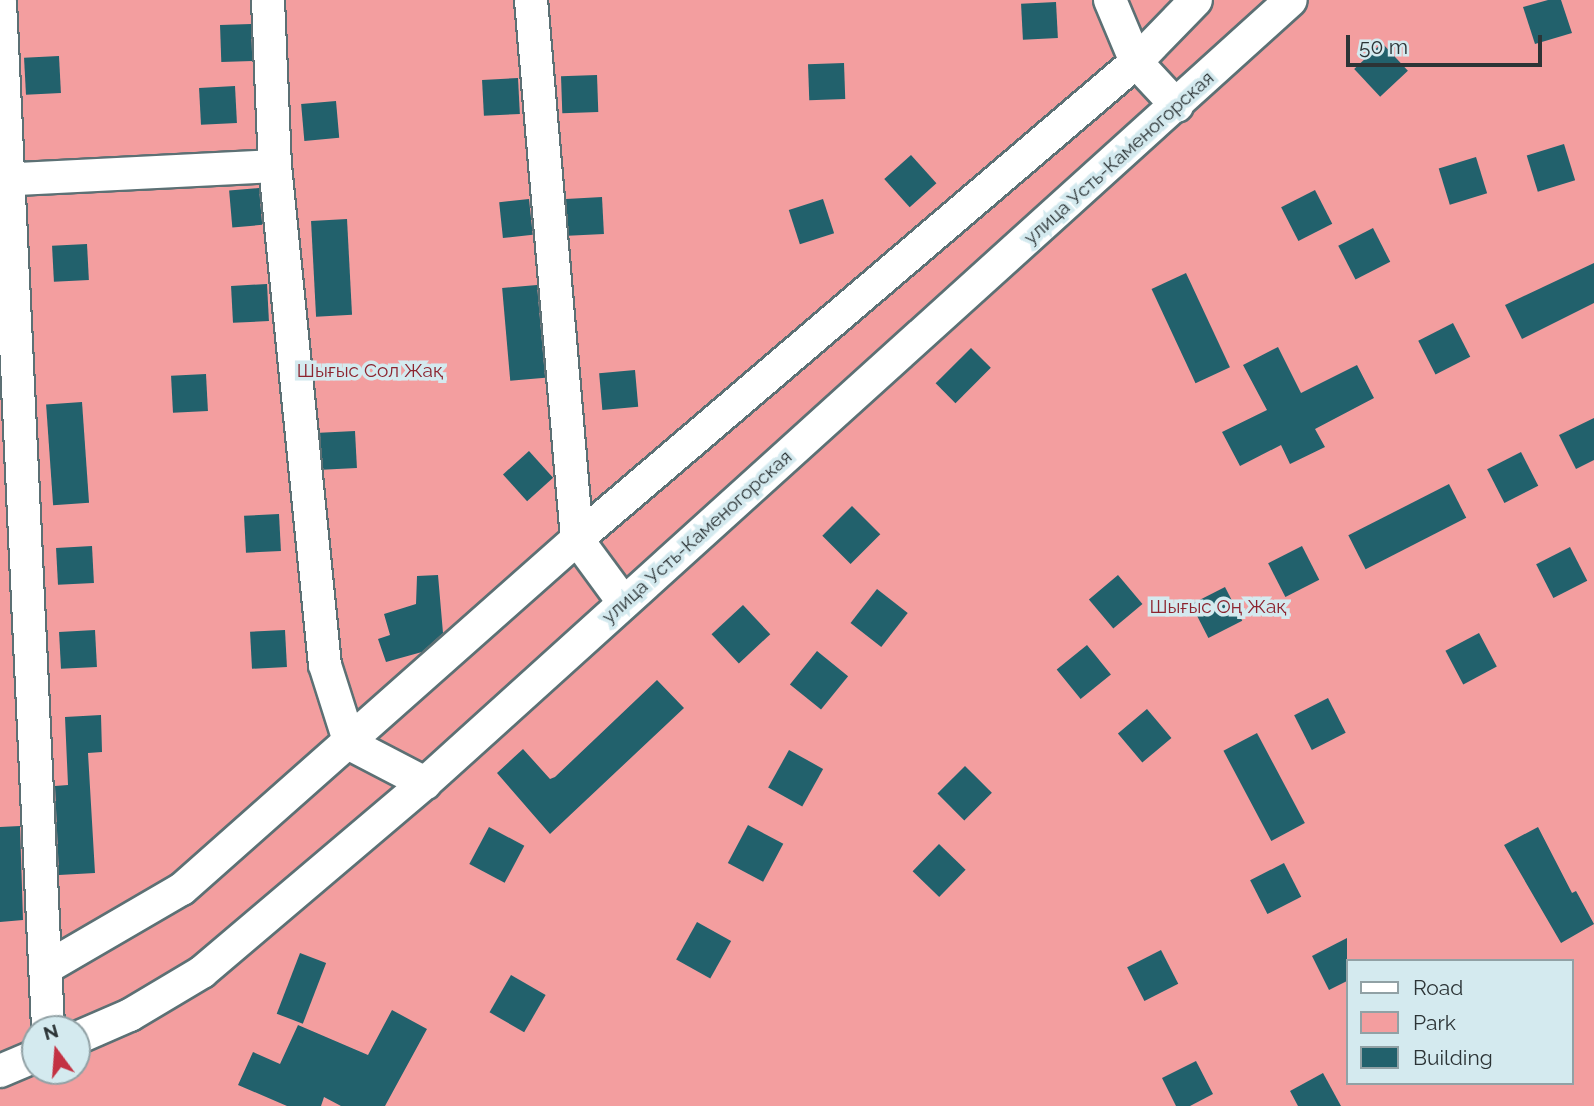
<!DOCTYPE html>
<meta charset="utf-8">
<style>
body{margin:0}
#map{position:relative;width:1594px;height:1106px;overflow:hidden;background:#d4eaef;font-family:Raleway,sans-serif}
div>[style]{position:absolute}
.green>*{inset:0;background:#f39e9f}
.building>*{inset:0;background:#22616c;transform-origin:0 0}
.roads{filter:drop-shadow(2px 0 #5c7074) drop-shadow(-2px 0 #5c7074) drop-shadow(0 2px #5c7074) drop-shadow(0 -2px #5c7074)}
.minor>*{height:32px;margin:-16px;padding:0 16px;transform-origin:16px;border-radius:16px;background:#fff}
span{translate:-50% -50%;white-space:nowrap;text-align:center;line-height:1.15;-webkit-text-stroke:7px #d4eaef;paint-order:stroke}
.street-label{font-size:19px;color:#2c3436}
.park-label{font-size:19px;color:#8c242f}
.legend{position:absolute;left:1346px;top:959px;width:228px;height:126px;box-sizing:border-box;background:#d4eaef;border:2px solid #91a1a5;margin:0;padding:9px 12px;list-style:none;font-size:21px;color:#2c3436}
.legend li{display:flex;align-items:center;gap:14px;height:35px}
.legend b{width:35px;border:2px solid #91a1a5}
.north{position:absolute;left:21px;top:1015px;width:70px;height:70px;box-sizing:border-box;background:#d4eaef;border:2px solid #91a1a5;border-radius:50%;rotate:344deg;font-size:19px;font-weight:700;line-height:28px;text-align:center;color:#2c3436}
.north::after{content:'';display:block;margin:auto;width:24px;height:32px;background:#c33243;clip-path:polygon(50% 0,100% 100%,50% 72%,0 100%)}
.scale{position:absolute;left:1346px;top:35px;width:196px;height:32px;box-sizing:border-box;border:4px solid #2c3436;border-top:0;padding-left:9px;font-size:21px;line-height:24px;white-space:nowrap;color:#2c3436;-webkit-text-stroke:5px #d4eaef;paint-order:stroke}
</style>
<div id="map">
<div class="green">
<div style="clip-path:polygon(evenodd,0 0,1594px 0,1594px 1106px,0 1106px,0 0,1347px 961px,1571px 961px,1571px 1083px,1347px 1083px,1347px 961px,0 0,35px 1029px,77px 1029px,77px 1071px,35px 1071px,35px 1029px)"></div>
</div>
<div class="building">
<div style="clip-path:polygon(1548px 0,1561px 0,1572px 33px,1535px 44px,1523px 7px)"></div>
<div style="left:1056px;top:2px;width:36px;height:35px;rotate:87deg"></div>
<div style="left:251px;top:24px;width:37px;height:31px;rotate:88deg"></div>
<div style="left:1382px;top:43px;width:38px;height:38px;rotate:47deg"></div>
<div style="left:59px;top:56px;width:37px;height:35px;rotate:87deg"></div>
<div style="left:844px;top:63px;width:36px;height:36px;rotate:88deg"></div>
<div style="left:597px;top:75px;width:37px;height:36px;rotate:88deg"></div>
<div style="left:518px;top:78px;width:36px;height:36px;rotate:87deg"></div>
<div style="left:235px;top:86px;width:37px;height:36px;rotate:87deg"></div>
<div style="left:336px;top:101px;width:37px;height:35px;rotate:85deg"></div>
<div style="left:1564px;top:144px;width:38px;height:39px;rotate:73deg"></div>
<div style="left:911px;top:155px;width:38px;height:36px;rotate:48deg"></div>
<div style="left:1476px;top:157px;width:38px;height:39px;rotate:73deg"></div>
<div style="left:259px;top:188px;width:37px;height:30px;rotate:85deg"></div>
<div style="left:1315px;top:190px;width:38px;height:38px;rotate:63deg"></div>
<div style="left:602px;top:197px;width:37px;height:36px;rotate:87deg"></div>
<div style="left:529px;top:199px;width:36px;height:30px;rotate:84deg"></div>
<div style="left:823px;top:199px;width:36px;height:36px;rotate:72deg"></div>
<div style="left:347px;top:219px;width:96px;height:36px;rotate:87deg"></div>
<div style="left:1373px;top:228px;width:38px;height:39px;rotate:63deg"></div>
<div style="left:87px;top:244px;width:36px;height:35px;rotate:87deg"></div>
<div style="clip-path:polygon(1594px 263px,1594px 303px,1522px 339px,1505px 305px)"></div>
<div style="left:1186px;top:273px;width:104px;height:38px;rotate:65deg"></div>
<div style="left:267px;top:284px;width:37px;height:36px;rotate:87deg"></div>
<div style="left:537px;top:285px;width:93px;height:35px;rotate:85deg"></div>
<div style="left:1453px;top:323px;width:38px;height:39px;rotate:63deg"></div>
<div style="clip-path:polygon(1278px 347px,1301px 393px,1357px 365px,1374px 398px,1315px 429px,1325px 447px,1290px 464px,1281px 445px,1240px 466px,1222px 432px,1267px 410px,1243px 365px)"></div>
<div style="left:971px;top:348px;width:28px;height:50px;rotate:45deg"></div>
<div style="left:635px;top:370px;width:37px;height:36px;rotate:85deg"></div>
<div style="left:206px;top:374px;width:37px;height:35px;rotate:87deg"></div>
<div style="left:82px;top:402px;width:101px;height:36px;rotate:86deg"></div>
<div style="clip-path:polygon(1594px 418px,1594px 460px,1576px 469px,1559px 435px)"></div>
<div style="left:355px;top:431px;width:37px;height:35px;rotate:87deg"></div>
<div style="left:529px;top:451px;width:36px;height:35px;rotate:48deg"></div>
<div style="left:1521px;top:452px;width:38px;height:38px;rotate:63deg"></div>
<div style="left:1449px;top:484px;width:38px;height:113px;rotate:63deg"></div>
<div style="left:852px;top:506px;width:40px;height:42px;rotate:45deg"></div>
<div style="left:279px;top:514px;width:37px;height:35px;rotate:87deg"></div>
<div style="left:92px;top:546px;width:37px;height:36px;rotate:87deg"></div>
<div style="left:1302px;top:546px;width:38px;height:38px;rotate:63deg"></div>
<div style="left:1570px;top:547px;width:38px;height:38px;rotate:63deg"></div>
<div style="clip-path:polygon(438px 575px,443px 633px,422px 652px,386px 662px,378px 639px,390px 635px,384px 614px,416px 604px,417px 576px)"></div>
<div style="left:1118px;top:575px;width:38px;height:38px;rotate:50deg"></div>
<div style="left:1225px;top:587px;width:38px;height:38px;rotate:63deg"></div>
<div style="left:877px;top:589px;width:39px;height:43px;rotate:38deg"></div>
<div style="left:743px;top:605px;width:40px;height:43px;rotate:47deg"></div>
<div style="left:95px;top:630px;width:37px;height:36px;rotate:87deg"></div>
<div style="left:285px;top:630px;width:37px;height:35px;rotate:87deg"></div>
<div style="left:1479px;top:633px;width:38px;height:38px;rotate:62deg"></div>
<div style="left:1087px;top:645px;width:38px;height:39px;rotate:51deg"></div>
<div style="left:817px;top:651px;width:40px;height:43px;rotate:39deg"></div>
<div style="clip-path:polygon(657px 680px,684px 708px,550px 834px,497px 773px,523px 749px,550px 779px,555px 777px)"></div>
<div style="left:1328px;top:698px;width:39px;height:38px;rotate:63deg"></div>
<div style="left:1147px;top:709px;width:38px;height:38px;rotate:50deg"></div>
<div style="clip-path:polygon(101px 715px,102px 752px,88px 753px,95px 873px,59px 875px,55px 786px,68px 785px,65px 717px)"></div>
<div style="left:1257px;top:733px;width:102px;height:38px;rotate:62deg"></div>
<div style="left:789px;top:750px;width:39px;height:43px;rotate:29deg"></div>
<div style="left:965px;top:766px;width:38px;height:39px;rotate:45deg"></div>
<div style="left:748px;top:825px;width:40px;height:43px;rotate:28deg"></div>
<div style="clip-path:polygon(20px 826px,23px 920px,0 922px,0 827px)"></div>
<div style="left:489px;top:827px;width:40px;height:42px;rotate:28deg"></div>
<div style="clip-path:polygon(1538px 827px,1572px 893px,1576px 891px,1594px 924px,1561px 943px,1504px 845px)"></div>
<div style="left:939px;top:844px;width:37px;height:38px;rotate:44deg"></div>
<div style="left:1284px;top:863px;width:38px;height:38px;rotate:63deg"></div>
<div style="left:697px;top:922px;width:39px;height:43px;rotate:29deg"></div>
<div style="clip-path:polygon(1347px 938px,1347px 981px,1329px 990px,1312px 956px)"></div>
<div style="left:1161px;top:950px;width:38px;height:38px;rotate:63deg"></div>
<div style="left:300px;top:953px;width:28px;height:65px;rotate:21deg"></div>
<div style="left:511px;top:975px;width:40px;height:43px;rotate:30deg"></div>
<div style="clip-path:polygon(392px 1010px,427px 1029px,385px 1106px,341px 1106px,324px 1097px,321px 1106px,287px 1106px,238px 1085px,253px 1052px,280px 1064px,298px 1025px,368px 1055px)"></div>
<div style="clip-path:polygon(1196px 1061px,1213px 1094px,1190px 1106px,1176px 1106px,1162px 1078px)"></div>
<div style="clip-path:polygon(1323px 1073px,1341px 1106px,1298px 1106px,1290px 1091px)"></div>
</div>
<div class="roads">
<div class="minor">
<div style="left:268px;top:0;width:166px;rotate:87.6deg"></div>
<div style="left:275px;top:166px;width:501px;rotate:84.28deg"></div>
<div style="left:325px;top:665px;width:83px;rotate:72.4deg"></div>
<div style="left:350px;top:744px;width:85px;rotate:27.5deg"></div>
<div style="left:531px;top:0;width:541px;rotate:85.12deg"></div>
<div style="left:577px;top:539px;width:79px;rotate:53.7deg"></div>
<div style="left:1110px;top:0;width:67px;rotate:67.2deg"></div>
<div style="left:1136px;top:62px;width:60px;rotate:47deg"></div>
<div style="left:0;top:2px;width:1028px;rotate:87.32deg"></div>
<div style="left:0;top:180px;width:275px;rotate:-2.9deg"></div>
<div style="left:46px;top:968px;width:157px;rotate:-30.2deg"></div>
<div style="left:182px;top:889px;width:528px;rotate:-41.54deg"></div>
<div style="left:577px;top:539px;width:735px;rotate:-40.47deg"></div>
<div style="left:1136px;top:62px;width:86px;rotate:-45.9deg"></div>
<div style="left:77px;top:1038px;width:58px;rotate:-23.5deg"></div>
<div style="left:130px;top:1015px;width:84px;rotate:-30.8deg"></div>
<div style="left:202px;top:972px;width:292px;rotate:-40.3deg"></div>
<div style="left:425px;top:783px;width:1167px;rotate:-42.12deg"></div>
<div style="left:0;top:1071px;width:38px;rotate:-23deg"></div>
</div>
</div>
<div class="street-label">
<span style="left:1119px;top:158px;rotate:-42deg">улица Усть-Каменогорская</span>
<span style="left:697px;top:537px;rotate:-42deg">улица Усть-Каменогорская</span>
</div>
<div class="park-label">
<span style="left:370px;top:371px">Шығыс Сол Жақ</span>
<span style="left:1218px;top:607px">Шығыс Оң Жақ</span>
</div>
<ul class="legend">
<li><b style="height:9px;background:#fff"></b>Road</li>
<li><b style="height:19px;background:#f39e9f"></b>Park</li>
<li><b style="height:19px;background:#22616c"></b>Building</li>
</ul>
<div class="north">N</div>
<div class="scale">50 m</div>
</div>
